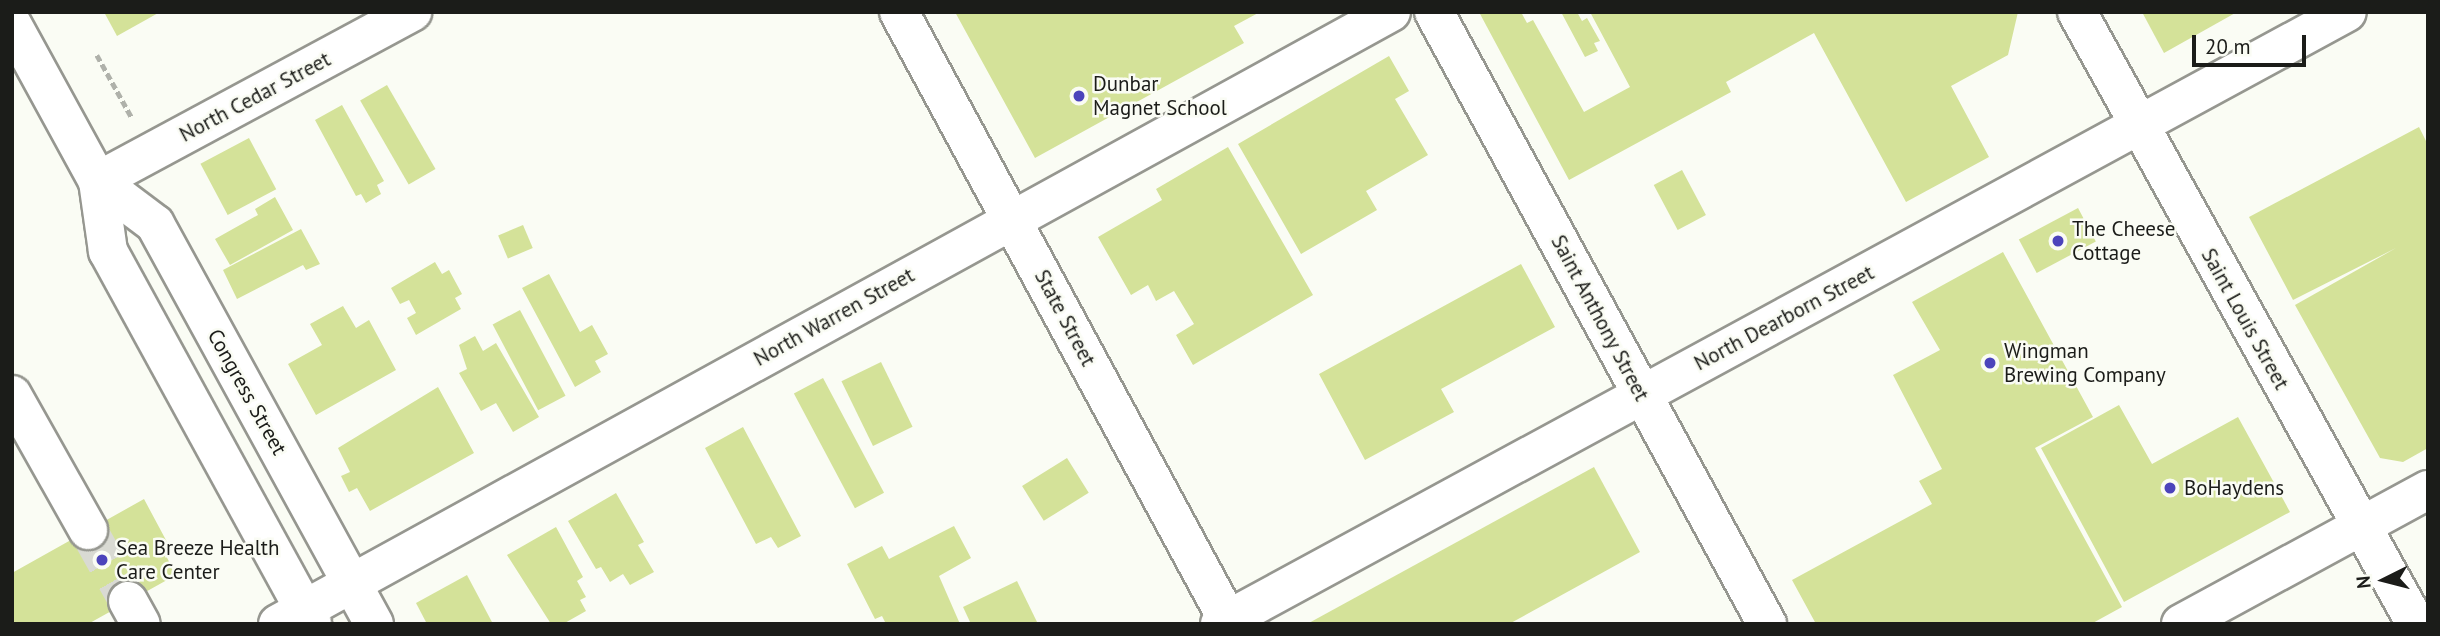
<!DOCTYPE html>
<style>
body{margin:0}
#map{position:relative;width:2440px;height:636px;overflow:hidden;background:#fafcf4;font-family:"PT Sans",sans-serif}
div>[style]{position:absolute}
.building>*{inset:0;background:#d4e299;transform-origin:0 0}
.minor-tunnel>*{height:38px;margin-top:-19px;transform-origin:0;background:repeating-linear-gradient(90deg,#d9dad3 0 38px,transparent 0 57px)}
.path>*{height:4.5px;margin-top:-2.25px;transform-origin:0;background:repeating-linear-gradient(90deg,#afb1aa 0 7px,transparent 0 10.5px)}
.roads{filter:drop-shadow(2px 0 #969790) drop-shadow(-2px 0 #969790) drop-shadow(0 2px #969790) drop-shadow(0 -2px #969790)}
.minor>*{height:38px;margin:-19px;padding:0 19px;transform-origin:19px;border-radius:19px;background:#fff}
.dots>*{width:19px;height:19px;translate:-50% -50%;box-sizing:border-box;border:4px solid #fafcf4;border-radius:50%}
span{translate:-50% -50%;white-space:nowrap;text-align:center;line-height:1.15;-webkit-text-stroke:5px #fafcf4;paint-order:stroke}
.poi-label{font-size:21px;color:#1b1c19}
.left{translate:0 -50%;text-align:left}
.street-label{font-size:21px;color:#1b1c19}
.frame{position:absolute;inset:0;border:14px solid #1b1c19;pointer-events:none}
.north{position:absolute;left:2349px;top:545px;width:70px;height:70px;-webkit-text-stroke:5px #fafcf4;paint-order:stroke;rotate:264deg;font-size:19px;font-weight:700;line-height:28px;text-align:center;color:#1b1c19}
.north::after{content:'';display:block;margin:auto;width:24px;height:32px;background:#1b1c19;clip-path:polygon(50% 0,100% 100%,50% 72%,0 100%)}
.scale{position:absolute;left:2192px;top:35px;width:114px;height:32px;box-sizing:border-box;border:4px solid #1b1c19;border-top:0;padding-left:9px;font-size:21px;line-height:24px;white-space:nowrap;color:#1b1c19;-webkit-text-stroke:5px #fafcf4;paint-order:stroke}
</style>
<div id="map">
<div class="building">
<div style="clip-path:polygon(104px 12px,160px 12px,117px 36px)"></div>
<div style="clip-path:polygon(955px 12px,1260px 12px,1234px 26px,1244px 43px,1035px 158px)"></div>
<div style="clip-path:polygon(1479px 12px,1521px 12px,1527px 23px,1533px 20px,1584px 112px,1630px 87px,1590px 12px,2018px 12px,2008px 55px,1951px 86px,1989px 157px,1906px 202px,1814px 33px,1726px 82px,1731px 92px,1569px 180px)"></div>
<div style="clip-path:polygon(1561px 12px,1577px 12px,1582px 21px,1587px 18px,1600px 41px,1594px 43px,1598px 51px,1585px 57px)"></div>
<div style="clip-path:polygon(2142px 12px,2237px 12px,2164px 53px)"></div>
<div style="clip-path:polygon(1389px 56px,1409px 91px,1395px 99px,1428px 155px,1366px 191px,1377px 210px,1301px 254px,1238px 144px)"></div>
<div style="left:387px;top:85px;width:97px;height:31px;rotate:60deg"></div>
<div style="clip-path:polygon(342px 105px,384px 181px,377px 185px,381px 194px,366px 203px,361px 194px,356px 196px,315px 120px)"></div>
<div style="clip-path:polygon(2419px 127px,2428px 145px,2428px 448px,2403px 462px,2380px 458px,2295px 305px,2396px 248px,2293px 300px,2249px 217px)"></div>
<div style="left:249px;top:138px;width:58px;height:55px;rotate:62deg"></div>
<div style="clip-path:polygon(1228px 147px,1313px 295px,1193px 365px,1176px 335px,1194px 324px,1174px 291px,1156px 301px,1148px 285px,1131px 295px,1098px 237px,1162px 200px,1156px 189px)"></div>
<div style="left:1682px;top:170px;width:51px;height:32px;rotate:62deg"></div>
<div style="clip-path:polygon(275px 197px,293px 230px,230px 265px,215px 239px,258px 215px,255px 209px)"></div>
<div style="left:2078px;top:208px;width:38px;height:67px;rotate:62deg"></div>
<div style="left:523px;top:225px;width:25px;height:27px;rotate:67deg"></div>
<div style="clip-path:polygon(301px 229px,320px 264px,306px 270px,303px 265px,237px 299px,223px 270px)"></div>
<div style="clip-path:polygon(2003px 252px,2093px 417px,2035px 448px,2122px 607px,2091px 624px,1816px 624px,1792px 580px,1932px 504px,1919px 481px,1942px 469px,1893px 375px,1940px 350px,1912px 302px)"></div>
<div style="clip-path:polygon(435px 262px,442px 274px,449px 270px,462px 294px,455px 298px,461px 309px,416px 335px,407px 318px,416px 313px,409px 300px,400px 304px,391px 288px)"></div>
<div style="clip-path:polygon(1521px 264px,1555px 327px,1441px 389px,1454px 412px,1365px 460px,1319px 374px)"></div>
<div style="clip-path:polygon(549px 274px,580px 332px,592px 325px,608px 354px,595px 361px,601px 372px,575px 387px,522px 288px)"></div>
<div style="clip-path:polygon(343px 306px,356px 328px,369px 320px,396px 370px,316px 415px,288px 364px,322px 345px,310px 324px)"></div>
<div style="left:520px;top:310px;width:97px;height:31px;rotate:62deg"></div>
<div style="clip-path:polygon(475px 336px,483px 351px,496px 343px,539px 417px,513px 432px,496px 403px,481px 411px,459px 373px,467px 369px,459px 345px)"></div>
<div style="left:881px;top:362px;width:72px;height:44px;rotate:64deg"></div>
<div style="left:823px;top:378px;width:130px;height:33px;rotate:62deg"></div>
<div style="clip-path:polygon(438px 387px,474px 453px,370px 511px,357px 488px,349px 492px,341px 476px,350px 472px,338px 448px)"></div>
<div style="clip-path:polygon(2119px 405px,2152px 464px,2238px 417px,2290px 512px,2124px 602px,2041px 448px)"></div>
<div style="clip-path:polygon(743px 427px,801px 536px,778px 548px,771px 537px,756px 544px,705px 448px)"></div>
<div style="left:1067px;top:458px;width:41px;height:53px;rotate:58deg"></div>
<div style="clip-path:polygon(1594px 467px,1640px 552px,1509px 624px,1307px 624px)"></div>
<div style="clip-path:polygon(616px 493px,644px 542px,638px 545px,654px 572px,630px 585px,623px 574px,610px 582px,601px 567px,596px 569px,568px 521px)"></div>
<div style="clip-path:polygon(144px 499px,167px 542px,162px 548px,176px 575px,88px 624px,12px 624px,12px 573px)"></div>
<div style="clip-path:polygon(954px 526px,971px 558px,939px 576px,960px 624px,886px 624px,882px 616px,875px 619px,847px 564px,882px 546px,889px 559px)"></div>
<div style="clip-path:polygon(556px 527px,583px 577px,577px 581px,586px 597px,580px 600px,586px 611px,563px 624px,551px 624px,507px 555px)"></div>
<div style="clip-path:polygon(467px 575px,493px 624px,427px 624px,416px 603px)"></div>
<div style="clip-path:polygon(1017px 581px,1038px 624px,971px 624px,963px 607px)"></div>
</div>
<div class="minor-tunnel">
<div style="left:88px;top:530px;width:81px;rotate:60.6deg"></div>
</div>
<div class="path">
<div style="left:97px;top:55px;width:72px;rotate:60.9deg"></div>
</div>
<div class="roads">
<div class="minor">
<div style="left:899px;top:12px;width:696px;rotate:61.59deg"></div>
<div style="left:1434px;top:12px;width:697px;rotate:61.45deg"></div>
<div style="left:2077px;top:12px;width:700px;rotate:61.02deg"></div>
<div style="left:12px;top:24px;width:179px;rotate:61.3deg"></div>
<div style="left:98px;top:181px;width:71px;rotate:81.9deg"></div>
<div style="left:108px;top:251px;width:425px;rotate:61.3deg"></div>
<div style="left:98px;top:181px;width:71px;rotate:37deg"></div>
<div style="left:155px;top:224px;width:456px;rotate:61.3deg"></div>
<div style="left:98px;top:181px;width:357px;rotate:-28.3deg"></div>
<div style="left:12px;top:395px;width:155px;rotate:60.6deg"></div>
<div style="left:128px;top:601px;width:26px;rotate:61deg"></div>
<div style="left:278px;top:624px;width:1270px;rotate:-28.8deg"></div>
<div style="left:1220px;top:624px;width:1282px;rotate:-28.5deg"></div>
<div style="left:2181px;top:624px;width:281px;rotate:-28.5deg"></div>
</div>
</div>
<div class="dots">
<div style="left:1079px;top:96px;background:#4c44bb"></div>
<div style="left:2058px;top:241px;background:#4c44bb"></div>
<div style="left:1990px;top:363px;background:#4c44bb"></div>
<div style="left:2170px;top:488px;background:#4c44bb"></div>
<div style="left:102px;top:560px;background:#4c44bb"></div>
</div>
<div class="poi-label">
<span class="left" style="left:1093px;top:96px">Dunbar<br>Magnet School</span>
<span class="left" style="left:2072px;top:241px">The Cheese<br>Cottage</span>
<span class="left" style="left:2004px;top:363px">Wingman<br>Brewing Company</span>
<span class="left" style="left:2184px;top:488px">BoHaydens</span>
<span class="left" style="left:116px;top:560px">Sea Breeze Health<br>Care Center</span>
</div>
<div class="street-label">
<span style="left:255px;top:97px;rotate:-28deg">North Cedar Street</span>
<span style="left:834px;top:317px;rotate:-29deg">North Warren Street</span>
<span style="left:1065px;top:318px;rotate:62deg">State Street</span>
<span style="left:1600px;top:318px;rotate:62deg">Saint Anthony Street</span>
<span style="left:1784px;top:318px;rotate:-28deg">North Dearborn Street</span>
<span style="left:2245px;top:319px;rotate:61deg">Saint Louis Street</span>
<span style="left:247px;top:392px;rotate:61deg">Congress Street</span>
</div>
<div class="frame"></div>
<div class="north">N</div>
<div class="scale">20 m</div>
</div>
